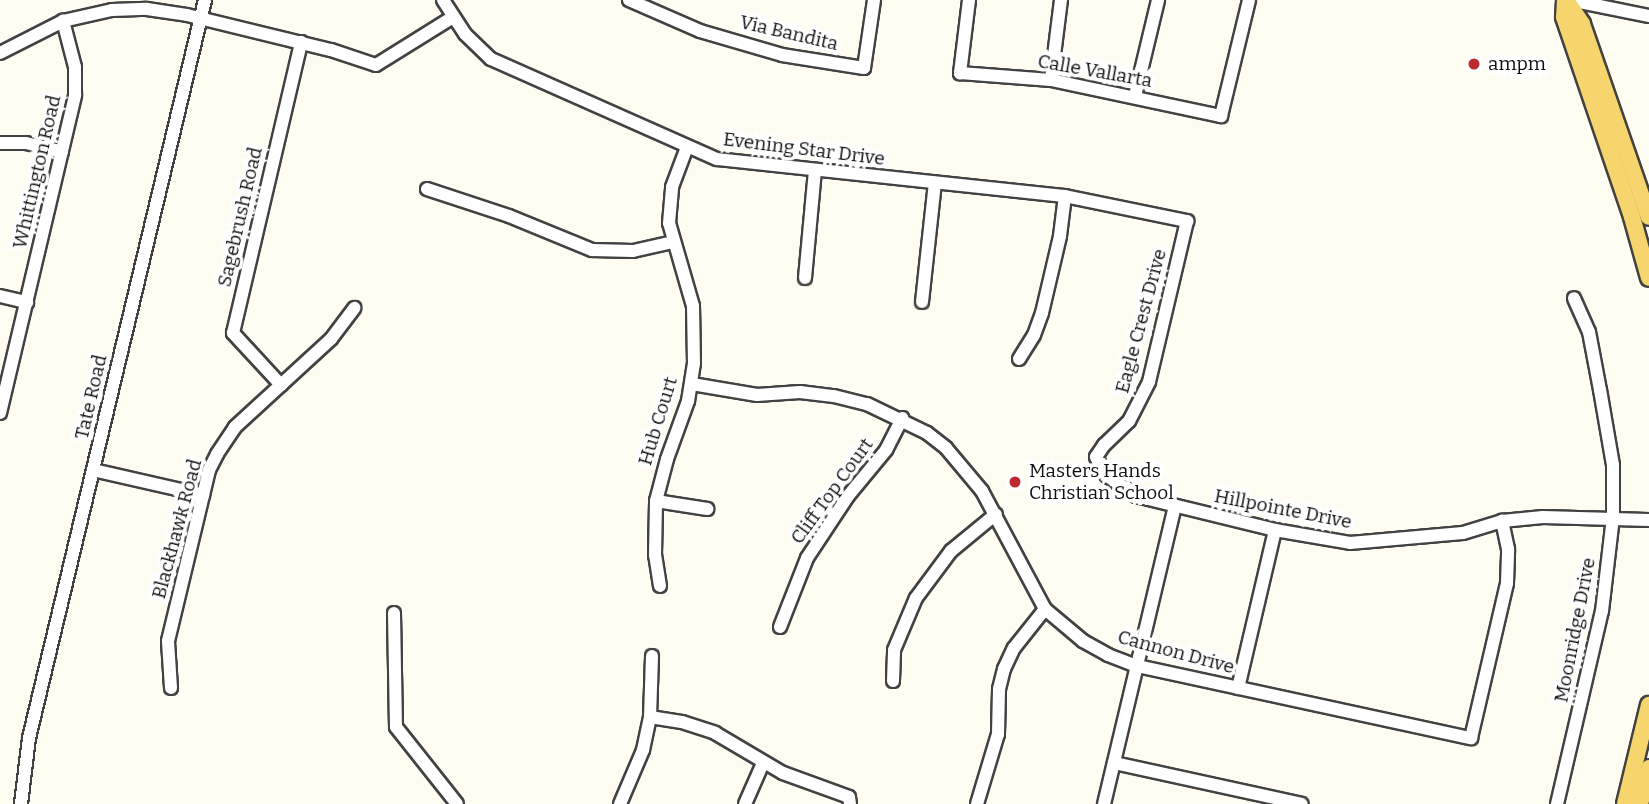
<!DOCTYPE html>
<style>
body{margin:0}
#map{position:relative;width:1649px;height:804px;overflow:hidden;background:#fffcf2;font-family:Bitter,serif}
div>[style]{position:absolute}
.roads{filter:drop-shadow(2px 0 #424242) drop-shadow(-2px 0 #424242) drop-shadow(0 2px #424242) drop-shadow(0 -2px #424242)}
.minor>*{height:12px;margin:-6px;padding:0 6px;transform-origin:6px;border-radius:6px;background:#fff}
.major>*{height:16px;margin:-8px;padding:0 8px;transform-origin:8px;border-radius:8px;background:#f5d56c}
.dots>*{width:19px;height:19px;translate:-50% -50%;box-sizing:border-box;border:4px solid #fff;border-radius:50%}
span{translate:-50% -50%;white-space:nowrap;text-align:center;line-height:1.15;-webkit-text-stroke:7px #fff;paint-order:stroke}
.street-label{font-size:19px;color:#0f0f0f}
.poi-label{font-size:19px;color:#0f0f0f}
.left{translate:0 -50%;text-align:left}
</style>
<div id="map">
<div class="roads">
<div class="minor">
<div style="left:443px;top:0;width:40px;rotate:57.1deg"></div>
<div style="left:465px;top:34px;width:36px;rotate:44deg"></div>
<div style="left:491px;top:59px;width:247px;rotate:23.9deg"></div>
<div style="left:717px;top:159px;width:350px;rotate:6.1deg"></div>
<div style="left:1065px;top:196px;width:125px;rotate:11.6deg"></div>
<div style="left:1187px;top:221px;width:165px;rotate:103.3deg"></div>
<div style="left:1149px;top:382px;width:44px;rotate:117.1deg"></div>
<div style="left:1129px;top:421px;width:35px;rotate:136deg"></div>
<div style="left:1104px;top:445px;width:14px;rotate:124deg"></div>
<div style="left:1096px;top:457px;width:21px;rotate:61deg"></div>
<div style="left:1106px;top:475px;width:37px;rotate:35deg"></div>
<div style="left:1136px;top:496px;width:143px;rotate:13.7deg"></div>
<div style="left:1275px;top:530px;width:76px;rotate:9.8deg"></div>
<div style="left:1350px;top:543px;width:113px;rotate:-5.1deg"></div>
<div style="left:1463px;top:533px;width:41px;rotate:-17.1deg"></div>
<div style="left:1502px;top:521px;width:41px;rotate:-5.6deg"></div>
<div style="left:1543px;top:517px;width:106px;rotate:1.6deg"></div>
<div style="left:629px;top:0;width:77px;rotate:23.6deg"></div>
<div style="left:700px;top:31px;width:85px;rotate:16.3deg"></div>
<div style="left:782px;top:55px;width:83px;rotate:9deg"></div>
<div style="left:864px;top:68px;width:69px;rotate:-81.6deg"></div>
<div style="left:969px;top:0;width:74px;rotate:97deg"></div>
<div style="left:960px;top:73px;width:91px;rotate:4.4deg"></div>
<div style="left:1051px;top:80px;width:174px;rotate:12deg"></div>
<div style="left:1221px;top:116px;width:119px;rotate:-76.4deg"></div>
<div style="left:1570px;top:0;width:81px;rotate:11.4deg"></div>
<div style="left:0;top:53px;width:71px;rotate:-26.9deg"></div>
<div style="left:63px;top:21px;width:50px;rotate:-12.7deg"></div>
<div style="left:112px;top:10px;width:35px;rotate:-2deg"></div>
<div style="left:147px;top:9px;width:40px;rotate:8.5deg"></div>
<div style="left:187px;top:15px;width:148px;rotate:13.7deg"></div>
<div style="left:331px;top:50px;width:47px;rotate:18.4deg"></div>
<div style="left:376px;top:65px;width:91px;rotate:-31.9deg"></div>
<div style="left:1051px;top:80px;width:81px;rotate:-82.9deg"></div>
<div style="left:1135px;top:96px;width:99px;rotate:-76.5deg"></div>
<div style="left:0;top:143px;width:26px"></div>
<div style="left:26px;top:143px;width:37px;rotate:14deg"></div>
<div style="left:427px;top:189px;width:86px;rotate:18.2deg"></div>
<div style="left:509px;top:216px;width:90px;rotate:22.3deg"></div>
<div style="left:592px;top:250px;width:41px;rotate:1.4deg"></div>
<div style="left:633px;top:251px;width:41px;rotate:-12.7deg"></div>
<div style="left:805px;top:278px;width:108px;rotate:-84.7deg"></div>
<div style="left:0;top:296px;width:28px;rotate:13deg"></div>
<div style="left:922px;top:302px;width:120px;rotate:-83.8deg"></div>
<div style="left:1019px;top:359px;width:28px;rotate:-58deg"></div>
<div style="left:1034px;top:335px;width:23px;rotate:-70deg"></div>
<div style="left:1042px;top:313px;width:79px;rotate:-76.8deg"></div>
<div style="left:1060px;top:236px;width:40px;rotate:-82.9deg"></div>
<div style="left:692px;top:384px;width:66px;rotate:9.6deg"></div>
<div style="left:757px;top:395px;width:43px;rotate:-4deg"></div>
<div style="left:800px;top:392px;width:34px;rotate:7deg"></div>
<div style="left:834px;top:396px;width:34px;rotate:14deg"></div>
<div style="left:867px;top:404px;width:67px;rotate:25.8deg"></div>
<div style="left:927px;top:433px;width:24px;rotate:38deg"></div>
<div style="left:946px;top:448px;width:56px;rotate:50.1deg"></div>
<div style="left:982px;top:491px;width:134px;rotate:61.9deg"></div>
<div style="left:1045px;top:609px;width:50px;rotate:40.1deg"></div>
<div style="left:1083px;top:641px;width:29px;rotate:29deg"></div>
<div style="left:1108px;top:655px;width:31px;rotate:21deg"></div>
<div style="left:1137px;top:666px;width:342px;rotate:12.2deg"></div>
<div style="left:1471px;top:738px;width:159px;rotate:-76.9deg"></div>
<div style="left:1507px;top:583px;width:34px;rotate:-88deg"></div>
<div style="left:1508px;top:549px;width:29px;rotate:-102deg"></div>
<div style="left:281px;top:385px;width:71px;rotate:-132.7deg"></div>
<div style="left:233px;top:333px;width:299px;rotate:-76.8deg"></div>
<div style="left:0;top:413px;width:327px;rotate:-76.7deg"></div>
<div style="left:75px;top:95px;width:28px;rotate:-90deg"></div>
<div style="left:75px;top:67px;width:48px;rotate:-104.6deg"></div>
<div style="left:93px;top:470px;width:113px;rotate:12.8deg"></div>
<div style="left:656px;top:501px;width:52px;rotate:8.9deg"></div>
<div style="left:660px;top:586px;width:31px;rotate:-99deg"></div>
<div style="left:655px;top:555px;width:54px;rotate:-88.9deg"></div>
<div style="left:656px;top:501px;width:43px;rotate:-75.3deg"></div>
<div style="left:667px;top:459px;width:62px;rotate:-70.1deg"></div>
<div style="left:688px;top:401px;width:38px;rotate:-81deg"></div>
<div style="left:694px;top:363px;width:57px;rotate:-91deg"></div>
<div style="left:693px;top:306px;width:86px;rotate:-106.1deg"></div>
<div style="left:669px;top:223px;width:36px;rotate:-85deg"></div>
<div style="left:672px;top:187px;width:43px;rotate:-69.4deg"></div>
<div style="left:394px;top:613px;width:114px;rotate:89deg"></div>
<div style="left:396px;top:727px;width:98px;rotate:51.6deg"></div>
<div style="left:780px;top:627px;width:74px;rotate:-68.6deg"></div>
<div style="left:807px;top:558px;width:74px;rotate:-56.5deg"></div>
<div style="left:848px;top:496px;width:60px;rotate:-50.4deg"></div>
<div style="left:886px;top:450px;width:36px;rotate:-63deg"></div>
<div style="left:893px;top:681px;width:31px;rotate:-88deg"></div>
<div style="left:894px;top:650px;width:56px;rotate:-67.1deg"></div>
<div style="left:916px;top:598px;width:59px;rotate:-53.3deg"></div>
<div style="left:951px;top:551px;width:58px;rotate:-39.4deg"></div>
<div style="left:171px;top:688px;width:47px;rotate:-93.7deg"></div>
<div style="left:168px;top:641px;width:176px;rotate:-76.5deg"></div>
<div style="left:209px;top:470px;width:18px;rotate:-63deg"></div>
<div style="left:217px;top:454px;width:32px;rotate:-56deg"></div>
<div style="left:235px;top:427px;width:130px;rotate:-42.5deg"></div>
<div style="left:331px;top:339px;width:39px;rotate:-53deg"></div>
<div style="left:1238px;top:688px;width:162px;rotate:-76.8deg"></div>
<div style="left:650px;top:717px;width:32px;rotate:9deg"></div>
<div style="left:682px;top:722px;width:35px;rotate:18deg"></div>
<div style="left:715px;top:733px;width:79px;rotate:30.5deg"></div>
<div style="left:783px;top:773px;width:70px;rotate:20deg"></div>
<div style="left:849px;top:797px;width:7px;rotate:82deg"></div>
<div style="left:1114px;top:763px;width:192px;rotate:12.3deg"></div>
<div style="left:21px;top:804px;width:66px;rotate:-83.1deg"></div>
<div style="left:29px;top:738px;width:759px;rotate:-76.59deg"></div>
<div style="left:620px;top:804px;width:59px;rotate:-66.9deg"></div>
<div style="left:643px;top:750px;width:34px;rotate:-78deg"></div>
<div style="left:650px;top:717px;width:61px;rotate:-88.1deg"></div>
<div style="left:745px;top:804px;width:45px;rotate:-66.3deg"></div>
<div style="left:977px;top:804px;width:73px;rotate:-73.3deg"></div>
<div style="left:998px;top:734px;width:45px;rotate:-88.7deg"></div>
<div style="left:999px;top:689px;width:21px;rotate:-76deg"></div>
<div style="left:1004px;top:669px;width:23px;rotate:-65deg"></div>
<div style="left:1014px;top:648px;width:50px;rotate:-51.5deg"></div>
<div style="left:1104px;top:804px;width:305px;rotate:-76.6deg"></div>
<div style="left:1557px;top:804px;width:198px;rotate:-76.9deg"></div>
<div style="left:1602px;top:611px;width:94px;rotate:-83.3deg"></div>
<div style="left:1613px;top:518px;width:53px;rotate:-90deg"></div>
<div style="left:1613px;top:465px;width:76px;rotate:-99.8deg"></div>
<div style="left:1600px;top:390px;width:59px;rotate:-100.7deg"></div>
<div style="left:1589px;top:332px;width:37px;rotate:-114deg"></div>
</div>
<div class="major">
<div style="left:1565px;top:0;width:17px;rotate:93deg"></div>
<div style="left:1564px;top:17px;width:211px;rotate:71.2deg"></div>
<div style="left:1632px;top:217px;width:63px;rotate:74.4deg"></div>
<div style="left:1566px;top:0;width:29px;rotate:56deg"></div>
<div style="left:1582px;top:24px;width:204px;rotate:70.9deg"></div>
<div style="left:1625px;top:804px;width:102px;rotate:-76.4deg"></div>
<div style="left:1640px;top:804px;width:37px;rotate:-76deg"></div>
</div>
</div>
<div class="dots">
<div style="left:1474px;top:64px;background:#bd2a2f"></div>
<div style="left:1015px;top:482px;background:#bd2a2f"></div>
</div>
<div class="street-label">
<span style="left:789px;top:33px;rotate:13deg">Via Bandita</span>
<span style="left:1095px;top:71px;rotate:10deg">Calle Vallarta</span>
<span style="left:804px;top:149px;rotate:7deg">Evening Star Drive</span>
<span style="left:37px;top:172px;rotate:-77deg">Whittington Road</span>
<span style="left:240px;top:217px;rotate:-77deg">Sagebrush Road</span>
<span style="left:1141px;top:321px;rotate:-75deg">Eagle Crest Drive</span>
<span style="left:91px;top:397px;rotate:-77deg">Tate Road</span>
<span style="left:658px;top:421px;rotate:-73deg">Hub Court</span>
<span style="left:832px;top:491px;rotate:-54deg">Cliff Top Court</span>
<span style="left:1283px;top:509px;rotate:11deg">Hillpointe Drive</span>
<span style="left:177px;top:529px;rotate:-75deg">Blackhawk Road</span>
<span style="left:1575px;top:630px;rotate:-79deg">Moonridge Drive</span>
<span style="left:1176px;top:652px;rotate:15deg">Cannon Drive</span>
</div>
<div class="poi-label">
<span class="left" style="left:1488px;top:64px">ampm</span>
<span class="left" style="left:1029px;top:482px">Masters Hands<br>Christian School</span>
</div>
</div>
